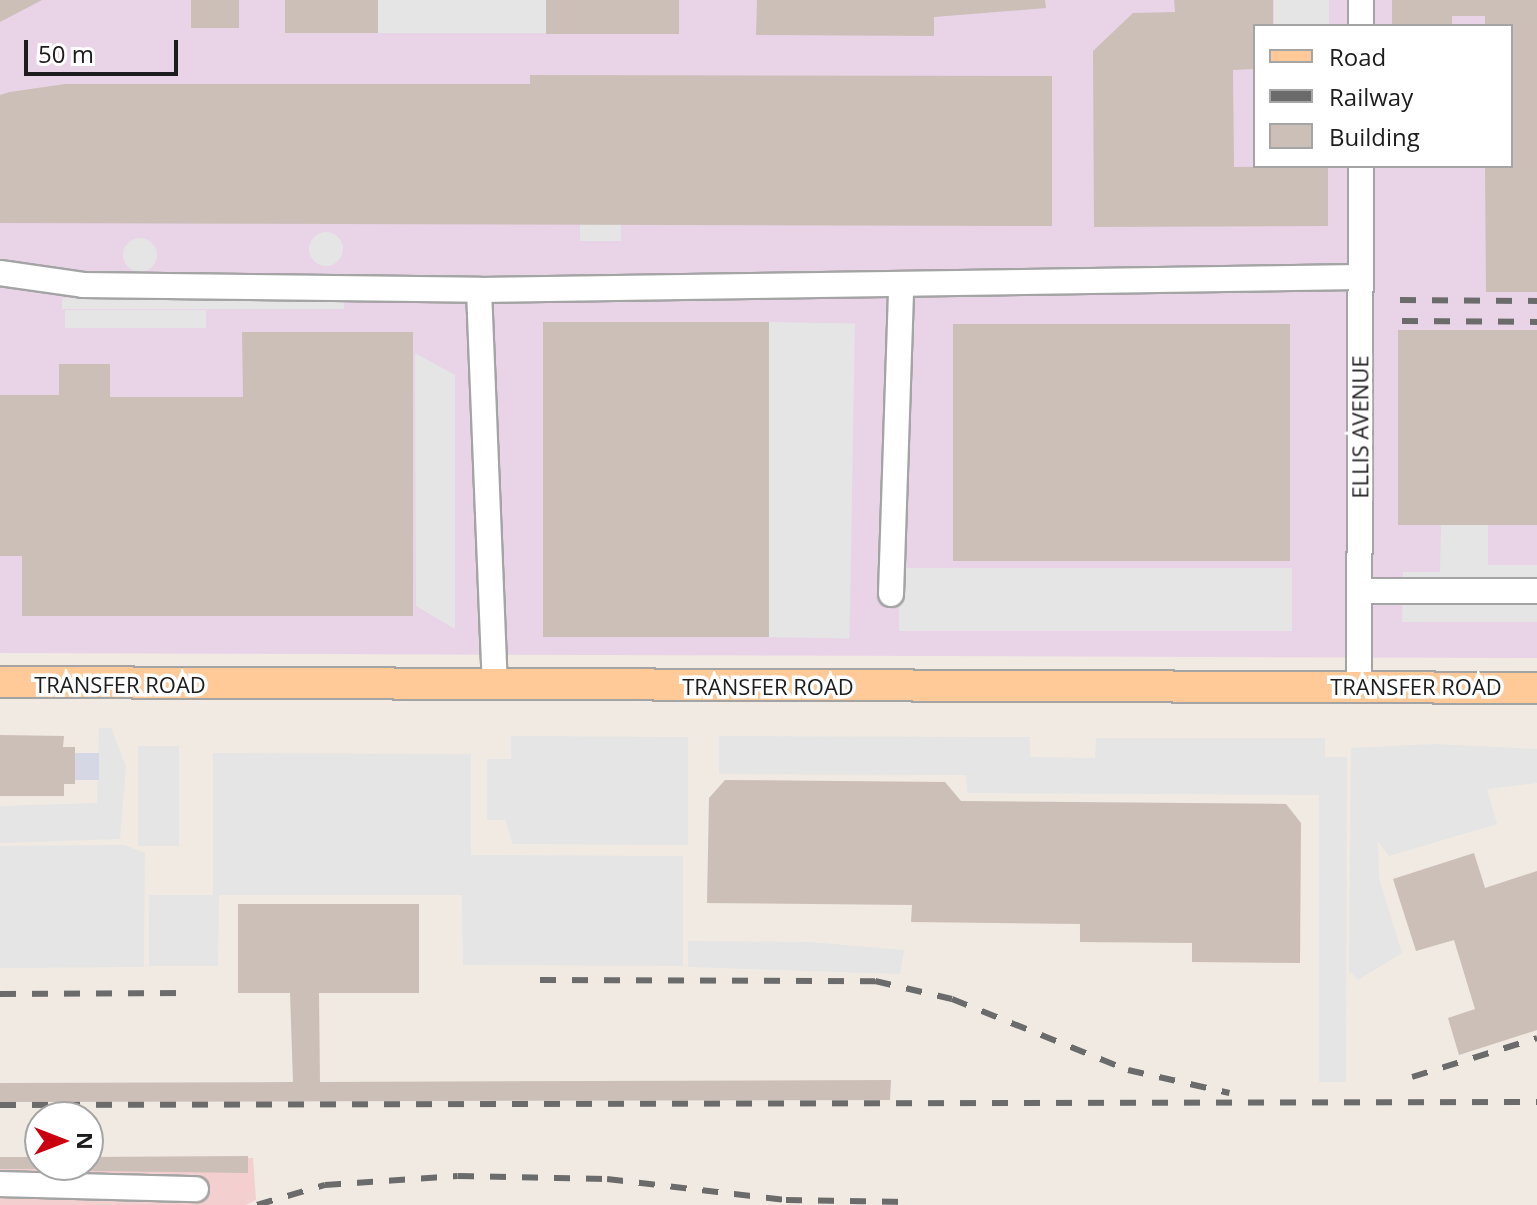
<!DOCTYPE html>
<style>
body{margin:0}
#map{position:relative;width:1537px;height:1205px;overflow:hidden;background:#f0eae2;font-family:"Open Sans",sans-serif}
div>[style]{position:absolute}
.commercial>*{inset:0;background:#f3cfd0}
.industrial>*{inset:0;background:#e9d3e7}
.parking>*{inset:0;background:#e5e5e5;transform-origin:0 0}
.round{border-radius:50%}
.plaza>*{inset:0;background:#d6d7e5;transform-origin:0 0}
.building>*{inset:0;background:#ccbfb8;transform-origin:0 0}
.roads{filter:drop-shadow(2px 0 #a4a4a4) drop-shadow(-2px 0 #a4a4a4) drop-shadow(0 2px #a4a4a4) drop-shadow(0 -2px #a4a4a4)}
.minor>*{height:24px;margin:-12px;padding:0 12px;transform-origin:12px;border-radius:12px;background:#fff}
.major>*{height:30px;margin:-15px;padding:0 15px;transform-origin:15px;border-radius:15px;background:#ffca97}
.rail>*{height:6px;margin-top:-3px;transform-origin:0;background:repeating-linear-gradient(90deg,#6b6b6b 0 16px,transparent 0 32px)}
span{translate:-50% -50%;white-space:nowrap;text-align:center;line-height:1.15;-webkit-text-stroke:7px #fff;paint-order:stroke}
.street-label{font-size:22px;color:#1d1d1d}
.legend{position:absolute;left:1253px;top:24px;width:260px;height:144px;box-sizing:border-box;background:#fff;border:2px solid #a5a5a5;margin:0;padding:10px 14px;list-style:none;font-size:24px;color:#1d1d1d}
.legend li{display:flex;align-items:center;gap:16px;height:40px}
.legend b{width:40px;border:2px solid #a5a5a5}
.north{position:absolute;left:24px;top:1101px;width:80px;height:80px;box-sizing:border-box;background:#fff;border:2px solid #a5a5a5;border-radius:50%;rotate:90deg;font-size:22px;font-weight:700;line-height:32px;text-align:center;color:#1d1d1d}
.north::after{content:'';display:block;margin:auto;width:28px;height:36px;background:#ca0010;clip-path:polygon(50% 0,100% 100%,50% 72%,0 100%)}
.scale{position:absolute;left:24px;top:40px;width:154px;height:36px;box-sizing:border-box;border:4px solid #1d1d1d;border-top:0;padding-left:10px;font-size:24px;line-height:28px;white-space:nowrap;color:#1d1d1d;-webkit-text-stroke:6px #fff;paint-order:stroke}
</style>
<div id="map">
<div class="commercial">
<div style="clip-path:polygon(253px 1158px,256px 1200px,245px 1205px,0 1205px,0 1160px,88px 1165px,88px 1159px)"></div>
</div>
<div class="industrial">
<div style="clip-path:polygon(evenodd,0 0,1537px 0,1537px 658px,0 653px,0 0,1255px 26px,1511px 26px,1511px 166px,1255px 166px,1255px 26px)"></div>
</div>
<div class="parking">
<div style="left:378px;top:0;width:168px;height:33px"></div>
<div style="left:1274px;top:0;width:55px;height:26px"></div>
<div style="left:580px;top:224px;width:41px;height:17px"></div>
<div class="round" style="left:309px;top:232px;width:34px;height:34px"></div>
<div class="round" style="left:123px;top:238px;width:34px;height:34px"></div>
<div style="left:62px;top:298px;width:282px;height:11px"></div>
<div style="left:65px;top:310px;width:141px;height:18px"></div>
<div style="left:769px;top:322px;width:86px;height:315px;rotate:1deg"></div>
<div style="clip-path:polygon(415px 353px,455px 375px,455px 629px,416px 606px)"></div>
<div style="clip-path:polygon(1441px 525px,1488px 525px,1488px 565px,1537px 565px,1537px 622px,1402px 622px,1403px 572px,1440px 572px)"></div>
<div style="left:899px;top:568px;width:393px;height:63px"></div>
<div style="clip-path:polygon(99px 728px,111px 728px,126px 767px,120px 839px,0 843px,0 806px,97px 803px)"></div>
<div style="clip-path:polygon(511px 736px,688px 737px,688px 845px,513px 844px,505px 820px,487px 820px,487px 759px,511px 759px)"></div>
<div style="clip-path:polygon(719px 736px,1030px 737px,1030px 757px,1095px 758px,1096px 738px,1325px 738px,1325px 757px,1347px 757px,1346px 1082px,1319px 1082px,1319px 795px,967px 793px,966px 775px,719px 774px)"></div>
<div style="clip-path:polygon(1434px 744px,1537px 749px,1537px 783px,1487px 789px,1497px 824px,1389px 856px,1378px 842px,1379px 878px,1402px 953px,1358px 980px,1349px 971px,1351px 748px)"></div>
<div style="left:138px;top:746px;width:41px;height:100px"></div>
<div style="clip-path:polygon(213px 753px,471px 754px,471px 855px,683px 856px,683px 966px,463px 965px,462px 895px,219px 895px,218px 966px,149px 966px,149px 895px,213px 895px)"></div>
<div style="clip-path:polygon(124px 845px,145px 853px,144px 967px,0 968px,0 846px)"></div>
<div style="clip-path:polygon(688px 941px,809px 942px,904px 950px,900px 974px,688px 967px)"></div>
</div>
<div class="plaza">
<div style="left:75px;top:753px;width:24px;height:27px"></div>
</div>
<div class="building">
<div style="clip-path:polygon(0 0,42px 0,0 22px)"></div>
<div style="left:191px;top:0;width:48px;height:28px"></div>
<div style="left:285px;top:0;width:93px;height:33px"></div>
<div style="left:546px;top:0;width:133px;height:34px"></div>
<div style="clip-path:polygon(757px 0,1045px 0,1046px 8px,934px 17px,934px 36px,756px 35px)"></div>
<div style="clip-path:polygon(1174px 0,1273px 0,1273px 26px,1255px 26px,1255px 69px,1233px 70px,1234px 167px,1328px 166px,1328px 226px,1094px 227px,1093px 51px,1133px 13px,1175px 12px)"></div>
<div style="clip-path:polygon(1392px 0,1537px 0,1537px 292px,1486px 292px,1485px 166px,1511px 166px,1511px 26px,1485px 26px,1485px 16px,1452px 16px,1452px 26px,1392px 26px)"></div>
<div style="clip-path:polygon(530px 75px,1052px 76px,1052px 226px,0 223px,0 95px,10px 92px,65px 84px,530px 84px)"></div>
<div style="left:769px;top:322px;width:315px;height:226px;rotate:90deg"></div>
<div style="left:953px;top:324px;width:337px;height:237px"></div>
<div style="left:1398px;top:330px;width:139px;height:195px"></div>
<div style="clip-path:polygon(242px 332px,413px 332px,413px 616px,22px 616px,22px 556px,0 556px,0 395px,59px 395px,59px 364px,110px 364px,110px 397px,243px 397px)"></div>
<div style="clip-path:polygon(0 735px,64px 736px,63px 747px,75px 747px,75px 784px,64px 784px,64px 796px,0 796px)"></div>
<div style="clip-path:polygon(725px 780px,945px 782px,961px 801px,1286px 804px,1301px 823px,1300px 963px,1192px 962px,1192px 943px,1080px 942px,1080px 924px,911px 922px,912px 905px,707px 903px,709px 798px)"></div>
<div style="clip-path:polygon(1474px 853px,1485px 888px,1537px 871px,1537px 1030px,1459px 1055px,1448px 1018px,1475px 1009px,1454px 940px,1416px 951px,1393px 879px)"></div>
<div style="clip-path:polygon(238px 904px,419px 904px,419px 993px,319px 993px,320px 1082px,891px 1080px,890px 1100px,0 1102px,0 1083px,293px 1082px,290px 993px,238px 993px)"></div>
<div style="clip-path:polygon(248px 1156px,248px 1173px,88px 1171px,88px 1157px)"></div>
<div style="left:0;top:1157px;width:40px;height:12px"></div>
</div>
<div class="roads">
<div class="minor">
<div style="left:1361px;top:26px;width:26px;rotate:-90deg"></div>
<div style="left:0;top:273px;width:84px;rotate:8.2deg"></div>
<div style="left:83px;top:285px;width:396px;rotate:0.7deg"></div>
<div style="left:479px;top:290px;width:881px;rotate:-0.85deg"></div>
<div style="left:479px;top:290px;width:397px;rotate:87.7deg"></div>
<div style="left:1359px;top:591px;width:178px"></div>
<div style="left:891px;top:594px;width:306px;rotate:-88.1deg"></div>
<div style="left:1359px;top:687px;width:521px;rotate:-89.78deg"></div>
<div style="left:0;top:1184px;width:196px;rotate:1.5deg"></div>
</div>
<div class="major">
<div style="left:0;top:682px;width:1537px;rotate:0.22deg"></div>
</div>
</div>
<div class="rail">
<div style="left:1400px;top:300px;width:137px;rotate:0.4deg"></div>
<div style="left:1402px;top:321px;width:135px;rotate:0.4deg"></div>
<div style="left:540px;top:980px;width:335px;rotate:0.2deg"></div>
<div style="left:875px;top:981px;width:79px;rotate:13.2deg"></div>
<div style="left:952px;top:999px;width:190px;rotate:22deg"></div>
<div style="left:1128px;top:1070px;width:104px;rotate:12.8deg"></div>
<div style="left:0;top:994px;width:187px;rotate:-0.3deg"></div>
<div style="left:1412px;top:1077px;width:131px;rotate:-17.3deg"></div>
<div style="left:0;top:1105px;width:1537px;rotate:-0.11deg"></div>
<div style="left:257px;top:1205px;width:71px;rotate:-16.4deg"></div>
<div style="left:325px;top:1185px;width:133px;rotate:-3.9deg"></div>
<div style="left:458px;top:1176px;width:149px;rotate:1.2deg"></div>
<div style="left:607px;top:1179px;width:180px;rotate:6.7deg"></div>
<div style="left:786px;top:1200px;width:122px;rotate:0.9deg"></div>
</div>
<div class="street-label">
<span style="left:1360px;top:427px;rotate:-90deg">ELLIS AVENUE</span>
<span style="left:120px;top:685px">TRANSFER ROAD</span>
<span style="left:768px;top:687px">TRANSFER ROAD</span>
<span style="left:1416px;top:687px">TRANSFER ROAD</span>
</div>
<ul class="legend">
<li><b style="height:10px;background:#ffca97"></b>Road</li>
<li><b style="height:10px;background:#6b6b6b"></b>Railway</li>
<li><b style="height:22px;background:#ccbfb8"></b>Building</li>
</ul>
<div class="north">N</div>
<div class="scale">50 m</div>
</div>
